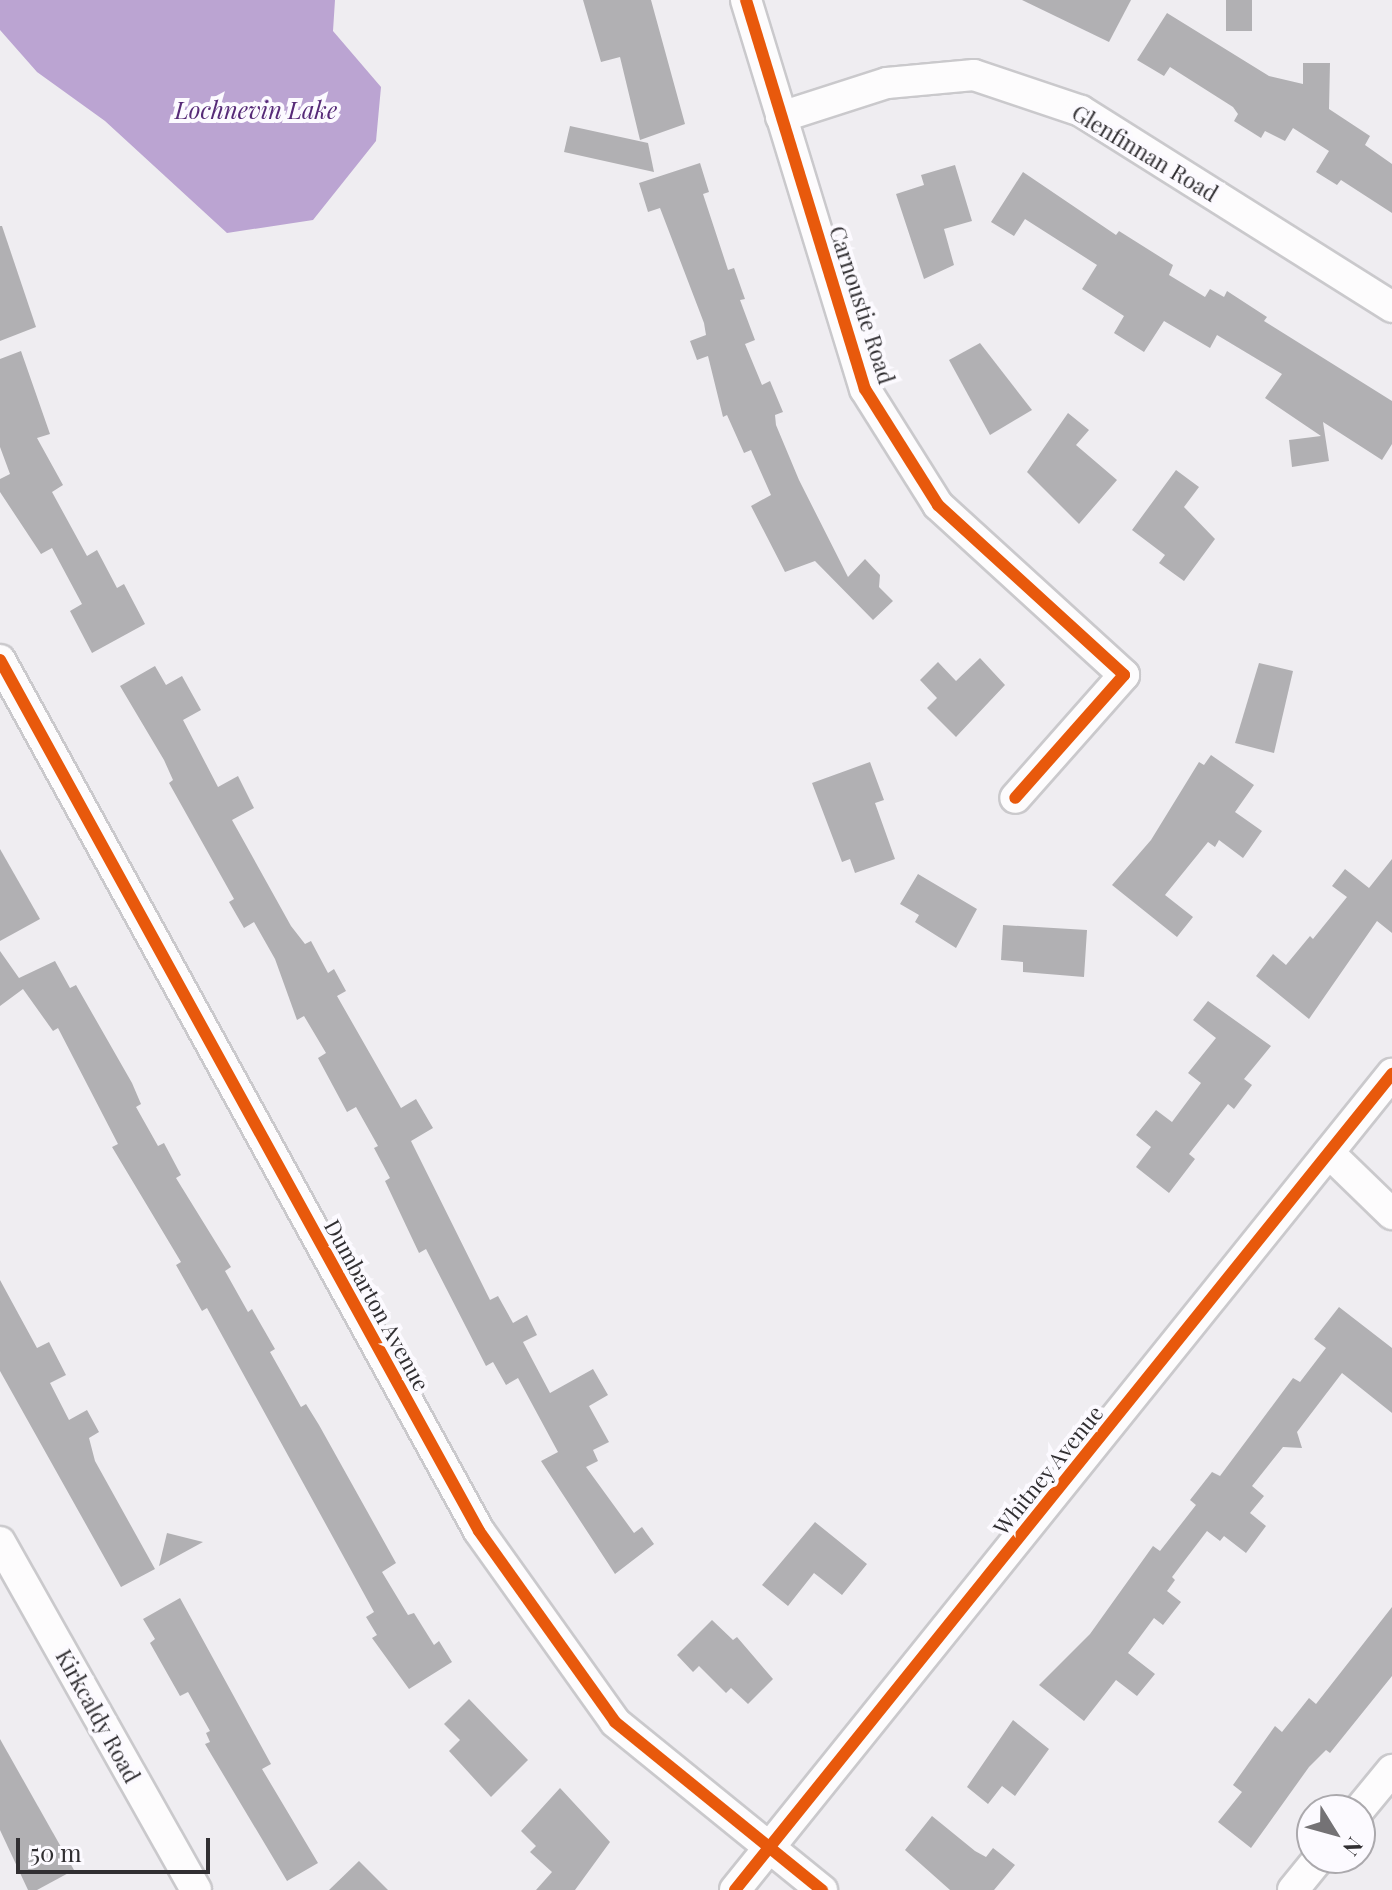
<!DOCTYPE html>
<style>
body{margin:0}
#map{position:relative;width:1392px;height:1890px;overflow:hidden;background:#efedf1;font-family:"Playfair Display",serif}
div>[style]{position:absolute}
.water>*{inset:0;background:#bba4d2}
.building>*{inset:0;background:#b1b0b3;transform-origin:0 0}
.roads{filter:drop-shadow(2px 0 #cac9cc) drop-shadow(-2px 0 #cac9cc) drop-shadow(0 2px #cac9cc) drop-shadow(0 -2px #cac9cc)}
.minor>*{height:30px;margin:-15px;padding:0 15px;transform-origin:15px;border-radius:15px;background:#fdfcfd}
.cycleway>*{height:12px;margin:-6px;padding:0 6px;transform-origin:6px;border-radius:6px;background:#e8590c}
span{translate:-50% -50%;white-space:nowrap;text-align:center;line-height:1.15;-webkit-text-stroke:8px #fcfaff;paint-order:stroke}
.street-label{font-size:22px;color:#312f32}
.water-label{font-size:24px;color:#562a77;font-style:italic}
.north{position:absolute;left:1296px;top:1794px;width:80px;height:80px;box-sizing:border-box;background:#fcfaff;border:2px solid #aba9ad;border-radius:50%;rotate:127deg;font-size:22px;font-weight:700;line-height:32px;text-align:center;color:#312f32}
.north::after{content:'';display:block;margin:auto;width:28px;height:36px;background:#747275;clip-path:polygon(50% 0,100% 100%,50% 72%,0 100%)}
.scale{position:absolute;left:16px;top:1838px;width:194px;height:36px;box-sizing:border-box;border:4px solid #312f32;border-top:0;padding-left:10px;font-size:24px;line-height:28px;white-space:nowrap;color:#312f32;-webkit-text-stroke:6px #fcfaff;paint-order:stroke}
</style>
<div id="map">
<div class="water">
<div style="clip-path:polygon(0 0,335px 0,333px 31px,381px 87px,376px 141px,313px 220px,227px 233px,105px 121px,37px 72px,0 30px)"></div>
</div>
<div class="building">
<div style="clip-path:polygon(583px 0,651px 0,685px 124px,640px 140px,620px 57px,601px 62px)"></div>
<div style="clip-path:polygon(1022px 0,1131px 0,1109px 42px)"></div>
<div style="left:1226px;top:0;width:26px;height:31px"></div>
<div style="clip-path:polygon(1167px 13px,1269px 76px,1303px 84px,1303px 63px,1330px 63px,1329px 109px,1370px 136px,1365px 145px,1392px 164px,1392px 213px,1341px 180px,1337px 185px,1316px 172px,1329px 151px,1293px 128px,1285px 141px,1265px 131px,1261px 138px,1234px 121px,1238px 114px,1233px 107px,1170px 67px,1164px 76px,1137px 60px)"></div>
<div style="clip-path:polygon(570px 126px,648px 143px,654px 172px,564px 152px)"></div>
<div style="clip-path:polygon(700px 163px,709px 192px,703px 194px,728px 270px,734px 268px,745px 299px,740px 300px,755px 340px,745px 344px,762px 385px,770px 381px,783px 412px,775px 415px,776px 425px,799px 480px,848px 577px,865px 559px,880px 575px,879px 587px,893px 601px,873px 620px,815px 561px,785px 572px,751px 506px,771px 495px,751px 450px,744px 453px,727px 415px,723px 417px,708px 356px,697px 360px,690px 341px,706px 335px,704px 323px,660px 208px,648px 212px,639px 183px)"></div>
<div style="clip-path:polygon(955px 165px,972px 221px,944px 229px,954px 265px,924px 279px,896px 194px,924px 185px,921px 175px)"></div>
<div style="clip-path:polygon(1023px 172px,1116px 235px,1119px 231px,1173px 265px,1169px 275px,1205px 297px,1210px 289px,1224px 297px,1227px 291px,1267px 317px,1264px 321px,1392px 401px,1392px 444px,1382px 460px,1323px 422px,1329px 461px,1292px 467px,1289px 440px,1321px 436px,1265px 398px,1282px 374px,1217px 335px,1210px 348px,1164px 321px,1144px 352px,1114px 333px,1124px 316px,1082px 289px,1097px 265px,1025px 219px,1014px 236px,991px 222px)"></div>
<div style="clip-path:polygon(2px 226px,36px 327px,0 341px,0 226px)"></div>
<div style="clip-path:polygon(980px 343px,1032px 410px,990px 435px,949px 360px)"></div>
<div style="clip-path:polygon(21px 351px,50px 434px,37px 438px,63px 485px,52px 492px,87px 556px,97px 550px,117px 588px,124px 584px,145px 624px,92px 653px,70px 611px,82px 604px,52px 548px,41px 554px,0 492px,0 479px,10px 474px,0 447px,0 359px)"></div>
<div style="clip-path:polygon(1068px 413px,1089px 430px,1076px 445px,1117px 480px,1079px 524px,1027px 472px)"></div>
<div style="clip-path:polygon(1176px 470px,1199px 487px,1184px 507px,1215px 539px,1184px 581px,1159px 563px,1165px 555px,1132px 530px)"></div>
<div style="clip-path:polygon(980px 658px,1005px 685px,956px 737px,927px 708px,937px 698px,920px 680px,938px 662px,956px 681px)"></div>
<div style="clip-path:polygon(1259px 663px,1293px 671px,1274px 753px,1235px 743px)"></div>
<div style="clip-path:polygon(155px 666px,166px 685px,182px 676px,201px 710px,183px 720px,218px 787px,238px 776px,254px 808px,232px 820px,291px 926px,305px 944px,311px 941px,328px 973px,334px 969px,346px 991px,337px 996px,401px 1108px,416px 1099px,433px 1128px,411px 1141px,490px 1300px,498px 1296px,513px 1323px,527px 1315px,537px 1335px,523px 1342px,550px 1393px,593px 1369px,608px 1395px,589px 1406px,609px 1442px,593px 1450px,598px 1461px,586px 1467px,634px 1533px,642px 1527px,654px 1544px,615px 1574px,541px 1461px,558px 1452px,518px 1378px,506px 1385px,493px 1362px,486px 1366px,426px 1249px,419px 1253px,385px 1181px,390px 1178px,374px 1148px,378px 1146px,356px 1107px,347px 1112px,318px 1058px,326px 1053px,304px 1016px,297px 1020px,275px 959px,254px 922px,244px 928px,229px 902px,234px 899px,169px 783px,173px 780px,164px 760px,120px 686px)"></div>
<div style="clip-path:polygon(1211px 755px,1254px 785px,1235px 812px,1262px 831px,1243px 858px,1219px 840px,1215px 847px,1208px 842px,1165px 895px,1193px 917px,1177px 937px,1112px 885px,1151px 840px,1199px 762px,1204px 765px)"></div>
<div style="clip-path:polygon(870px 762px,884px 800px,875px 803px,895px 859px,855px 873px,850px 859px,842px 862px,812px 783px)"></div>
<div style="clip-path:polygon(0 849px,40px 919px,0 941px)"></div>
<div style="clip-path:polygon(1392px 859px,1392px 933px,1377px 921px,1309px 1019px,1256px 976px,1273px 954px,1286px 965px,1310px 936px,1313px 939px,1347px 897px,1332px 886px,1345px 869px,1369px 888px)"></div>
<div style="clip-path:polygon(918px 874px,977px 909px,956px 948px,915px 922px,919px 915px,900px 904px)"></div>
<div style="clip-path:polygon(1003px 925px,1087px 930px,1084px 977px,1023px 972px,1023px 962px,1001px 960px)"></div>
<div style="clip-path:polygon(0 951px,19px 978px,55px 961px,70px 988px,76px 985px,132px 1083px,141px 1104px,136px 1107px,158px 1146px,164px 1143px,181px 1175px,176px 1178px,231px 1267px,225px 1271px,248px 1312px,252px 1309px,275px 1349px,270px 1352px,301px 1407px,306px 1404px,319px 1425px,396px 1563px,382px 1572px,408px 1615px,414px 1613px,434px 1645px,439px 1641px,452px 1662px,409px 1689px,372px 1638px,377px 1635px,366px 1617px,374px 1612px,207px 1308px,202px 1311px,176px 1265px,181px 1262px,112px 1147px,118px 1144px,58px 1028px,53px 1031px,23px 989px,0 1006px)"></div>
<div style="clip-path:polygon(1208px 1001px,1271px 1046px,1244px 1079px,1252px 1085px,1234px 1109px,1228px 1104px,1189px 1154px,1195px 1159px,1169px 1193px,1136px 1167px,1151px 1147px,1136px 1135px,1156px 1110px,1172px 1122px,1201px 1083px,1188px 1073px,1216px 1038px,1193px 1020px)"></div>
<div style="clip-path:polygon(0 1280px,37px 1348px,49px 1342px,66px 1375px,50px 1383px,69px 1420px,87px 1410px,99px 1432px,89px 1438px,95px 1461px,155px 1569px,121px 1587px,0 1371px)"></div>
<div style="clip-path:polygon(1339px 1307px,1392px 1348px,1392px 1413px,1342px 1373px,1297px 1432px,1302px 1448px,1283px 1447px,1252px 1486px,1264px 1496px,1250px 1513px,1266px 1526px,1246px 1553px,1224px 1536px,1220px 1541px,1207px 1531px,1172px 1577px,1175px 1580px,1167px 1591px,1181px 1602px,1163px 1625px,1154px 1618px,1128px 1653px,1155px 1674px,1137px 1696px,1116px 1680px,1084px 1721px,1039px 1685px,1090px 1634px,1153px 1546px,1160px 1551px,1196px 1505px,1190px 1500px,1212px 1472px,1220px 1476px,1293px 1378px,1300px 1382px,1326px 1348px,1314px 1339px)"></div>
<div style="clip-path:polygon(815px 1522px,867px 1564px,842px 1595px,814px 1573px,788px 1606px,762px 1585px)"></div>
<div style="clip-path:polygon(167px 1533px,203px 1542px,159px 1566px)"></div>
<div style="clip-path:polygon(180px 1598px,271px 1764px,262px 1769px,318px 1863px,287px 1881px,205px 1744px,210px 1742px,206px 1733px,210px 1731px,188px 1692px,180px 1696px,150px 1643px,155px 1639px,143px 1619px)"></div>
<div style="clip-path:polygon(1392px 1607px,1392px 1676px,1330px 1753px,1326px 1750px,1309px 1767px,1251px 1848px,1218px 1822px,1242px 1792px,1233px 1785px,1275px 1726px,1282px 1732px,1309px 1698px,1316px 1704px)"></div>
<div style="clip-path:polygon(712px 1620px,733px 1640px,737px 1637px,773px 1679px,748px 1704px,731px 1688px,726px 1693px,699px 1666px,693px 1672px,677px 1655px)"></div>
<div style="clip-path:polygon(469px 1699px,528px 1760px,491px 1797px,449px 1751px,460px 1740px,444px 1724px)"></div>
<div style="clip-path:polygon(1013px 1720px,1049px 1749px,1015px 1796px,1002px 1786px,988px 1804px,967px 1787px)"></div>
<div style="clip-path:polygon(0 1739px,74px 1870px,37px 1890px,28px 1890px,0 1830px)"></div>
<div style="clip-path:polygon(560px 1788px,610px 1842px,575px 1890px,536px 1890px,552px 1872px,530px 1852px,536px 1846px,521px 1831px)"></div>
<div style="clip-path:polygon(932px 1816px,975px 1851px,986px 1857px,993px 1848px,1015px 1865px,994px 1890px,950px 1890px,905px 1850px)"></div>
<div style="clip-path:polygon(359px 1861px,388px 1890px,329px 1890px)"></div>
</div>
<div class="roads">
<div class="minor">
<div style="left:746px;top:0;width:407px;rotate:73deg"></div>
<div style="left:865px;top:389px;width:137px;rotate:57.8deg"></div>
<div style="left:938px;top:505px;width:252px;rotate:42.4deg"></div>
<div style="left:1124px;top:675px;width:164px;rotate:131.5deg"></div>
<div style="left:781px;top:117px;width:111px;rotate:-17.8deg"></div>
<div style="left:887px;top:83px;width:87px;rotate:-5.3deg"></div>
<div style="left:974px;top:75px;width:113px;rotate:18.6deg"></div>
<div style="left:1081px;top:111px;width:368px;rotate:32.2deg"></div>
<div style="left:0;top:660px;width:994px;rotate:61.19deg"></div>
<div style="left:479px;top:1531px;width:234px;rotate:54.5deg"></div>
<div style="left:615px;top:1722px;width:267px;rotate:39.1deg"></div>
<div style="left:1329px;top:1153px;width:88px;rotate:44.1deg"></div>
<div style="left:0;top:1542px;width:399px;rotate:60.6deg"></div>
<div style="left:1359px;top:1810px;width:52px;rotate:-50.5deg"></div>
<div style="left:735px;top:1890px;width:1048px;rotate:-51.16deg"></div>
<div style="left:1293px;top:1890px;width:41px;rotate:-50.9deg"></div>
</div>
</div>
<div class="cycleway">
<div style="left:746px;top:0;width:407px;rotate:73deg"></div>
<div style="left:865px;top:389px;width:137px;rotate:57.8deg"></div>
<div style="left:938px;top:505px;width:252px;rotate:42.4deg"></div>
<div style="left:1124px;top:675px;width:164px;rotate:131.5deg"></div>
<div style="left:0;top:660px;width:994px;rotate:61.19deg"></div>
<div style="left:479px;top:1531px;width:234px;rotate:54.5deg"></div>
<div style="left:615px;top:1722px;width:267px;rotate:39.1deg"></div>
<div style="left:735px;top:1890px;width:1048px;rotate:-51.16deg"></div>
</div>
<div class="street-label">
<span style="left:1145px;top:153px;rotate:31deg">Glenfinnan Road</span>
<span style="left:862px;top:305px;rotate:72deg">Carnoustie Road</span>
<span style="left:377px;top:1305px;rotate:61deg">Dumbarton Avenue</span>
<span style="left:1048px;top:1470px;rotate:-51deg">Whitney Avenue</span>
<span style="left:98px;top:1716px;rotate:61deg">Kirkcaldy Road</span>
</div>
<div class="water-label">
<span style="left:256px;top:110px">Lochnevin Lake</span>
</div>
<div class="north">N</div>
<div class="scale">50 m</div>
</div>
